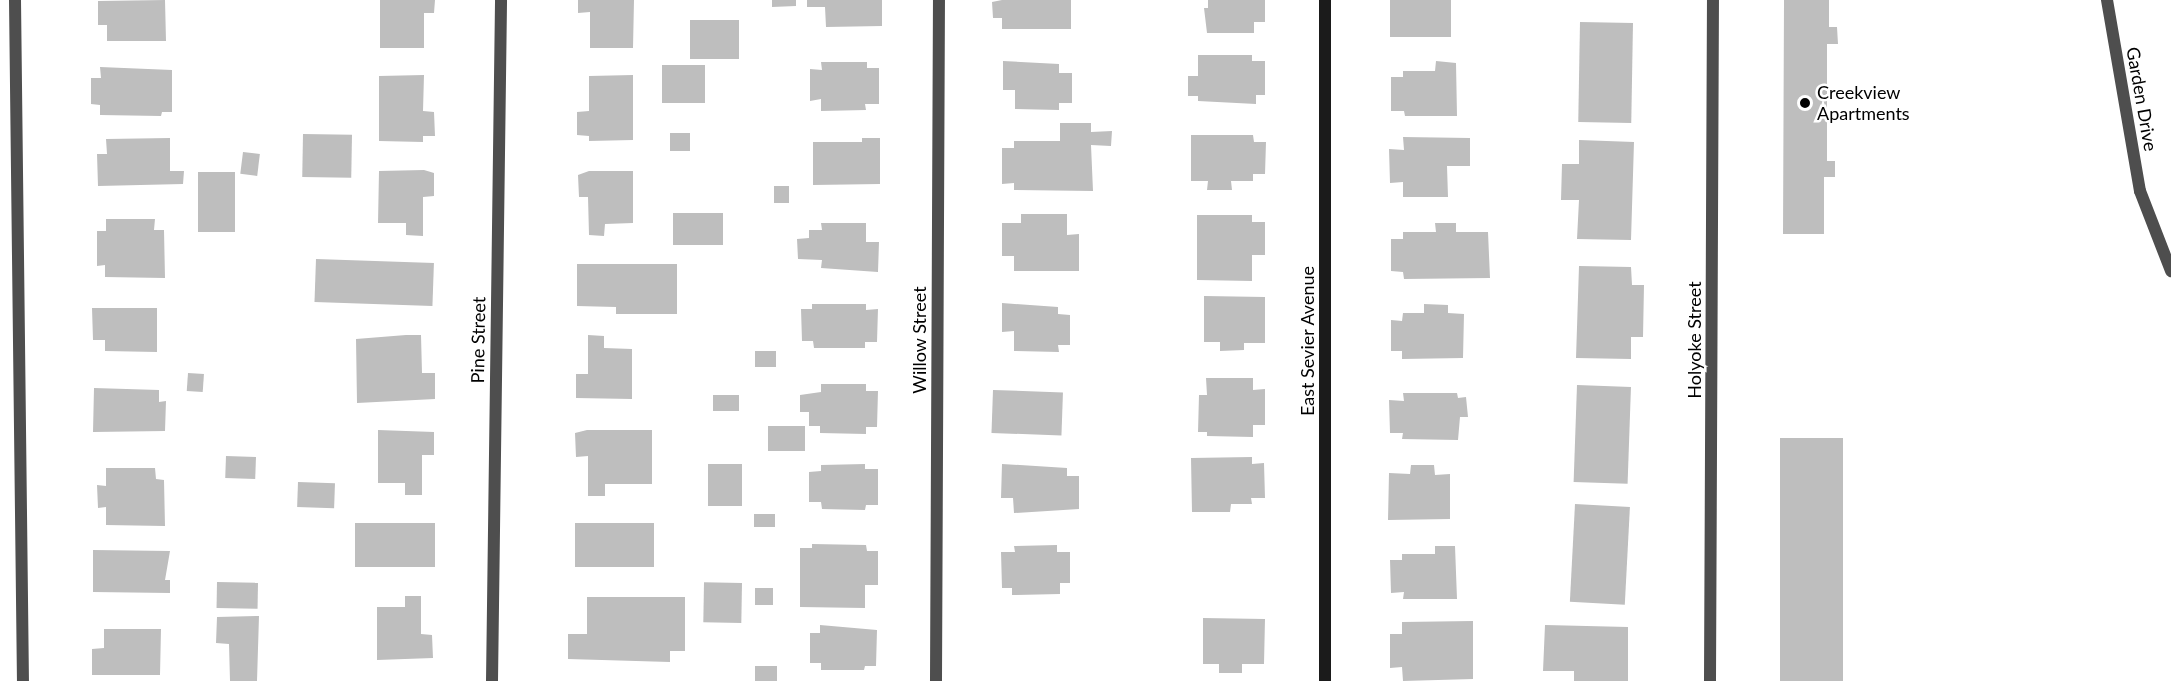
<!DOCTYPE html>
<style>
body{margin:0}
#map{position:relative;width:2171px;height:681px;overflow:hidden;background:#fff;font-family:Lato,sans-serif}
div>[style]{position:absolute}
.building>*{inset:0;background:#bebebe;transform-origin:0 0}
.street>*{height:12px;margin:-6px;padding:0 6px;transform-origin:6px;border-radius:6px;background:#4e4e4e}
.secondary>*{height:12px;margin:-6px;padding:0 6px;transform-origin:6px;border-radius:6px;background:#1b1b1b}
.dots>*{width:16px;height:16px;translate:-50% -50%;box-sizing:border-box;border:3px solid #fff;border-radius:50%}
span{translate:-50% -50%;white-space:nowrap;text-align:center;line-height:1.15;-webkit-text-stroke:5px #fff;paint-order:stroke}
.poi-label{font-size:18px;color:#000}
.left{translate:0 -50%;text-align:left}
.street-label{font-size:18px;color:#000}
</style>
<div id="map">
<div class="building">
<div style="clip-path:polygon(165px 0,166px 41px,107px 41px,107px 25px,98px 25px,98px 1px)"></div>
<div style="clip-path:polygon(380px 0,435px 0,434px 13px,424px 13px,424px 48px,380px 48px)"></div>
<div style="clip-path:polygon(578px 0,634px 0,633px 48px,590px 48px,590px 12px,578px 13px)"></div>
<div style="clip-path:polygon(772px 0,796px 0,796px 6px,772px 7px)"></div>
<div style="clip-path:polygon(807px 0,882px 0,882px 26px,826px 27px,825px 7px,807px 7px)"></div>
<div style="clip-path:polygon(1002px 0,1071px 0,1071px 29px,1002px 29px,1002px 18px,993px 18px,992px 2px)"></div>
<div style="clip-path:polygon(1208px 0,1265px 0,1265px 22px,1254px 22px,1254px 33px,1207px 33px,1204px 8px,1208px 8px)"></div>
<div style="left:1390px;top:0;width:61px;height:37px"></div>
<div style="clip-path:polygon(1784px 0,1829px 0,1829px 27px,1837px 27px,1838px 44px,1827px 44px,1827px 161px,1835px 161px,1835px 177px,1824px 177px,1824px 234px,1783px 234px)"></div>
<div style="left:690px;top:20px;width:49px;height:39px"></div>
<div style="left:1580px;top:22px;width:53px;height:100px;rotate:1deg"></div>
<div style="clip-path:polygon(1198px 55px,1252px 55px,1252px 61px,1265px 61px,1265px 95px,1256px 95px,1256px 104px,1198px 101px,1198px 96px,1188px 96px,1188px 76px,1198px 76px)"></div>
<div style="clip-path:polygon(1003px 61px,1059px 64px,1059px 73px,1072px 73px,1072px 103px,1059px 103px,1059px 110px,1015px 109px,1015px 90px,1003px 90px)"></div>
<div style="clip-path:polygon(1436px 61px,1456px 63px,1457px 116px,1405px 116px,1404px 111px,1391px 111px,1391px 77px,1403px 77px,1403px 71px,1435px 71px)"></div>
<div style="clip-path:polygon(821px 62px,867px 62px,867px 68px,879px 68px,879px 104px,865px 104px,866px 110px,821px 111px,821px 99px,810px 101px,810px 69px,822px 70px)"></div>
<div style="left:705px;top:65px;width:38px;height:43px;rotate:90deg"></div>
<div style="clip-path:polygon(100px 67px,172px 70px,172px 112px,162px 112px,161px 116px,100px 115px,100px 105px,91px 104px,91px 78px,101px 78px)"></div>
<div style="clip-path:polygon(424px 75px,423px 111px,434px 112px,435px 136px,423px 136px,423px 142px,379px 141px,379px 76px)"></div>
<div style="clip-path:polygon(633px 75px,633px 140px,589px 141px,589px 136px,577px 135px,577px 112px,589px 111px,589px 76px)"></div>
<div style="clip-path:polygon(1060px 123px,1091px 123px,1091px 132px,1112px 131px,1111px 146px,1091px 145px,1093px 191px,1014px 190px,1014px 183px,1002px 184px,1002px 148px,1014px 148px,1014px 141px,1060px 141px)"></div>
<div style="left:690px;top:133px;width:18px;height:20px;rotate:90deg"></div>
<div style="left:303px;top:134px;width:49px;height:43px;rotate:1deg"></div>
<div style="clip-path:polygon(1191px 135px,1253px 135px,1254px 142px,1266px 142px,1265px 174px,1253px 174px,1253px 181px,1231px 181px,1232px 190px,1207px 190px,1208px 181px,1191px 181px)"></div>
<div style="clip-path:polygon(1403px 137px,1470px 138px,1470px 166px,1447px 166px,1448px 197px,1403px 197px,1403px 182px,1390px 183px,1389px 149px,1404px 150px)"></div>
<div style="clip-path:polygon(170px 138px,170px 171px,184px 171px,183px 184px,98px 186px,97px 154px,107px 154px,106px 139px)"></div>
<div style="clip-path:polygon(862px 138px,880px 138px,880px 184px,813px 185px,813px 142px,862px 142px)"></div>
<div style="clip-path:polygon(1579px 140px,1634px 142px,1631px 240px,1577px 239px,1579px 200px,1561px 200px,1562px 164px,1579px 164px)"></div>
<div style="left:243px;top:152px;width:17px;height:22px;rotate:7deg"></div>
<div style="clip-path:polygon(424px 170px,434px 173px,434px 196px,423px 197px,423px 236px,406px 235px,406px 223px,378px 223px,379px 171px)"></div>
<div style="clip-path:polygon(589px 171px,633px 171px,633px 223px,605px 224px,604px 236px,589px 235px,588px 197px,579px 197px,578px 175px)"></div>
<div style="left:198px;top:172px;width:37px;height:60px"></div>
<div style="left:774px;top:186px;width:15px;height:17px"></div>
<div style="left:723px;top:213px;width:32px;height:50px;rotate:90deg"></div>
<div style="clip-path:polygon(1021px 214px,1067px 214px,1067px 235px,1079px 234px,1079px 271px,1014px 271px,1014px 256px,1002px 256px,1002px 223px,1021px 223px)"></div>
<div style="clip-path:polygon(1197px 215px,1252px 215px,1252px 222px,1265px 222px,1265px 255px,1252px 255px,1252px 281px,1197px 280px)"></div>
<div style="clip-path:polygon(106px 219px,155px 219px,154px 230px,164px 230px,165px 278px,105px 277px,105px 265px,97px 266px,97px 231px,106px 231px)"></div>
<div style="clip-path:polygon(821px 223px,866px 223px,866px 242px,879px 242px,878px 272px,821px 268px,822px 260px,798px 259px,797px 239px,809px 238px,809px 230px,822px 230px)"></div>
<div style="clip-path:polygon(1435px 223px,1456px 223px,1456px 232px,1488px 232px,1490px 278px,1404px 279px,1403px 272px,1391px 271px,1391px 239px,1403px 239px,1403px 232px,1436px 232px)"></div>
<div style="left:316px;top:259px;width:118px;height:43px;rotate:2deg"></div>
<div style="clip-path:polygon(577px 264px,677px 264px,677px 314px,616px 314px,616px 307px,577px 306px)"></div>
<div style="clip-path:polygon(1579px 266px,1631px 267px,1632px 285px,1644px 285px,1643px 337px,1631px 337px,1631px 359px,1576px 358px)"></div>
<div style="clip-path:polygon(1204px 296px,1265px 297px,1265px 343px,1244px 343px,1244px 350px,1220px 351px,1220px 342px,1204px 342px)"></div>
<div style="clip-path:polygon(1002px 303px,1058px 307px,1058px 314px,1070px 315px,1070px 345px,1058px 345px,1059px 352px,1014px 351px,1014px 331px,1002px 332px)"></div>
<div style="clip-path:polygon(812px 304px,866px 304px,866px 310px,878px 309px,877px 342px,865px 342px,865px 348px,814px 348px,813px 341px,802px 341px,801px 309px,812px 309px)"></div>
<div style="clip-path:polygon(1424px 304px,1448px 305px,1448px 313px,1464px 314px,1463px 358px,1402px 359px,1402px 351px,1391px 351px,1391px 320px,1402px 321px,1403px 313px,1424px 313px)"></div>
<div style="clip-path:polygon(92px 308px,157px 308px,157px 352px,105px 351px,105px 340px,93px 340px)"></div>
<div style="clip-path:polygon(406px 335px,421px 335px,422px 373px,435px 373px,435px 399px,357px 403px,356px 339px)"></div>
<div style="clip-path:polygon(588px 335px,604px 336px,604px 348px,632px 349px,632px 399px,576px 398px,576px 374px,588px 374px)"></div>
<div style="left:776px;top:351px;width:16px;height:21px;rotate:90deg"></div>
<div style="left:188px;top:373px;width:16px;height:18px;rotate:4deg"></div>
<div style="clip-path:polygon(1206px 378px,1253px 378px,1253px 390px,1265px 389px,1265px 425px,1253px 425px,1253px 437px,1207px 436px,1207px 432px,1198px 432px,1199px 395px,1207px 395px)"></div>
<div style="clip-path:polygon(821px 384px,866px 384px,866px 391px,878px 391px,877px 427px,866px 427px,866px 434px,820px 433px,820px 426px,809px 426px,809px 412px,800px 412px,800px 395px,821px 392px)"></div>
<div style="left:1577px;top:385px;width:54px;height:97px;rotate:2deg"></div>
<div style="clip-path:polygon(94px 388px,159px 390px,159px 402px,166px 401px,165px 431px,93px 432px)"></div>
<div style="left:993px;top:390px;width:70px;height:43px;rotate:2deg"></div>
<div style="clip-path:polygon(1403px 393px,1457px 393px,1458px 398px,1466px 397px,1468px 417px,1460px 417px,1458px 440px,1402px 439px,1403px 433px,1390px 433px,1389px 400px,1404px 401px)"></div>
<div style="left:713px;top:395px;width:26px;height:16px"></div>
<div style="left:768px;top:426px;width:37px;height:25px"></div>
<div style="clip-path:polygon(378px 430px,434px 432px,434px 455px,422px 455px,422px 495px,405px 495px,405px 483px,378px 483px)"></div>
<div style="clip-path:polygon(587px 430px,652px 430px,652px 484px,605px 484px,605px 496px,588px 496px,588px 456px,576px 457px,575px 433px)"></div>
<div style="left:1780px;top:438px;width:63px;height:243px"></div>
<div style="left:226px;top:456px;width:30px;height:22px;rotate:2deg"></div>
<div style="clip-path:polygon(1252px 457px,1252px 464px,1264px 463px,1265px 498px,1251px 498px,1252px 504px,1231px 504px,1230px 512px,1192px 512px,1191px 458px)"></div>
<div style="left:708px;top:464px;width:34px;height:42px"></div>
<div style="clip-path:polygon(865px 464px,865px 469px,878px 469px,878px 505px,866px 505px,865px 510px,822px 509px,821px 502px,809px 502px,809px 472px,821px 471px,821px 465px)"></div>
<div style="clip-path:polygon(1002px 464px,1067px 468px,1067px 476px,1079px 476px,1079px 509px,1014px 513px,1013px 498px,1001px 498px)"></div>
<div style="clip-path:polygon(1411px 465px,1434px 465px,1435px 475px,1450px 474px,1450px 519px,1388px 520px,1389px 473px,1410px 474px)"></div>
<div style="clip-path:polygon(106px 468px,155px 468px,156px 479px,164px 480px,165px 526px,106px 525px,106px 507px,98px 508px,97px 485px,106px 486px)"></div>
<div style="left:298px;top:482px;width:37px;height:25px;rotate:2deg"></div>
<div style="left:1575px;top:504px;width:55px;height:98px;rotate:3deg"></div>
<div style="left:754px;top:514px;width:21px;height:13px"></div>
<div style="left:355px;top:523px;width:80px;height:44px"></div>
<div style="left:654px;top:523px;width:44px;height:79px;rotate:90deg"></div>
<div style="clip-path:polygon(812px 544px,866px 545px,867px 551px,878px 551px,878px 585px,865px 585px,865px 608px,800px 607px,800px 548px,812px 548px)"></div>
<div style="clip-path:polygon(1057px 545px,1057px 552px,1070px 552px,1070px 583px,1060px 583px,1060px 594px,1012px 595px,1012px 588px,1002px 588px,1001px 552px,1015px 552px,1014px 546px)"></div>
<div style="clip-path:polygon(1435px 546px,1455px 546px,1457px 599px,1403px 599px,1404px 592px,1391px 593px,1390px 560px,1402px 560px,1402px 554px,1435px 554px)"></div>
<div style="clip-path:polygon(93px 550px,170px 551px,165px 580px,170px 580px,170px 593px,93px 592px)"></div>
<div style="left:217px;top:582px;width:41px;height:26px;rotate:1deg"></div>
<div style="left:742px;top:583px;width:40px;height:38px;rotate:91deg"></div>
<div style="left:755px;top:588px;width:18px;height:17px"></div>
<div style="clip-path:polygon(405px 596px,421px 596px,421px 634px,432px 635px,433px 658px,377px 660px,377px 607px,405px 607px)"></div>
<div style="clip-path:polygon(587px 597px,685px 597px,685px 651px,670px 651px,670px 662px,568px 659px,568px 634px,587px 634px)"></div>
<div style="clip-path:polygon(259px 616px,257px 681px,230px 681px,229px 644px,216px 643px,217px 617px)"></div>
<div style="clip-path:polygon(1203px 618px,1265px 619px,1264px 664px,1242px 664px,1242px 673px,1219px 673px,1219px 664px,1203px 664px)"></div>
<div style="clip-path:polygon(1473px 621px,1473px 679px,1403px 681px,1402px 667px,1390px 668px,1390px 634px,1402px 634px,1402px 622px)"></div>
<div style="clip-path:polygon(820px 625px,877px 630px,876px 666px,865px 666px,864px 670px,821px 670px,821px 663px,810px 663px,810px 633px,820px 633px)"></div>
<div style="clip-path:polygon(1545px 625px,1628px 627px,1628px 681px,1574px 681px,1574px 671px,1543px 671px)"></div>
<div style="clip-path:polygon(104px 629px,161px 629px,160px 675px,92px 675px,92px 649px,104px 648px)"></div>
<div style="left:755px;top:666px;width:22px;height:15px"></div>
</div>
<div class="street">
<div style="left:15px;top:0;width:681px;rotate:89.33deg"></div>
<div style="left:2107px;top:0;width:194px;rotate:80.2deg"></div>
<div style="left:2140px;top:191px;width:86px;rotate:68.8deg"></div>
<div style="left:492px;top:681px;width:681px;rotate:-89.24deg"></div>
<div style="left:936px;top:681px;width:681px;rotate:-89.75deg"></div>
<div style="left:1710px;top:681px;width:681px;rotate:-89.75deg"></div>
</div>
<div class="secondary">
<div style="left:1325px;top:0;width:681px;rotate:90deg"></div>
</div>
<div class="dots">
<div style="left:1805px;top:103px;background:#000"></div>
</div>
<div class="poi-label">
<span class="left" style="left:1817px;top:103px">Creekview<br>Apartments</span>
</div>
<div class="street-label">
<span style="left:2142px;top:99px;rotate:80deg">Garden Drive</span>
<span style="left:478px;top:340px;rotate:-89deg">Pine Street</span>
<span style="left:919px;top:340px;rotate:-90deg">Willow Street</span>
<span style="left:1694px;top:340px;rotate:-90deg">Holyoke Street</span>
<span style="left:1307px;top:341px;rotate:-90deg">East Sevier Avenue</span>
</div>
</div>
